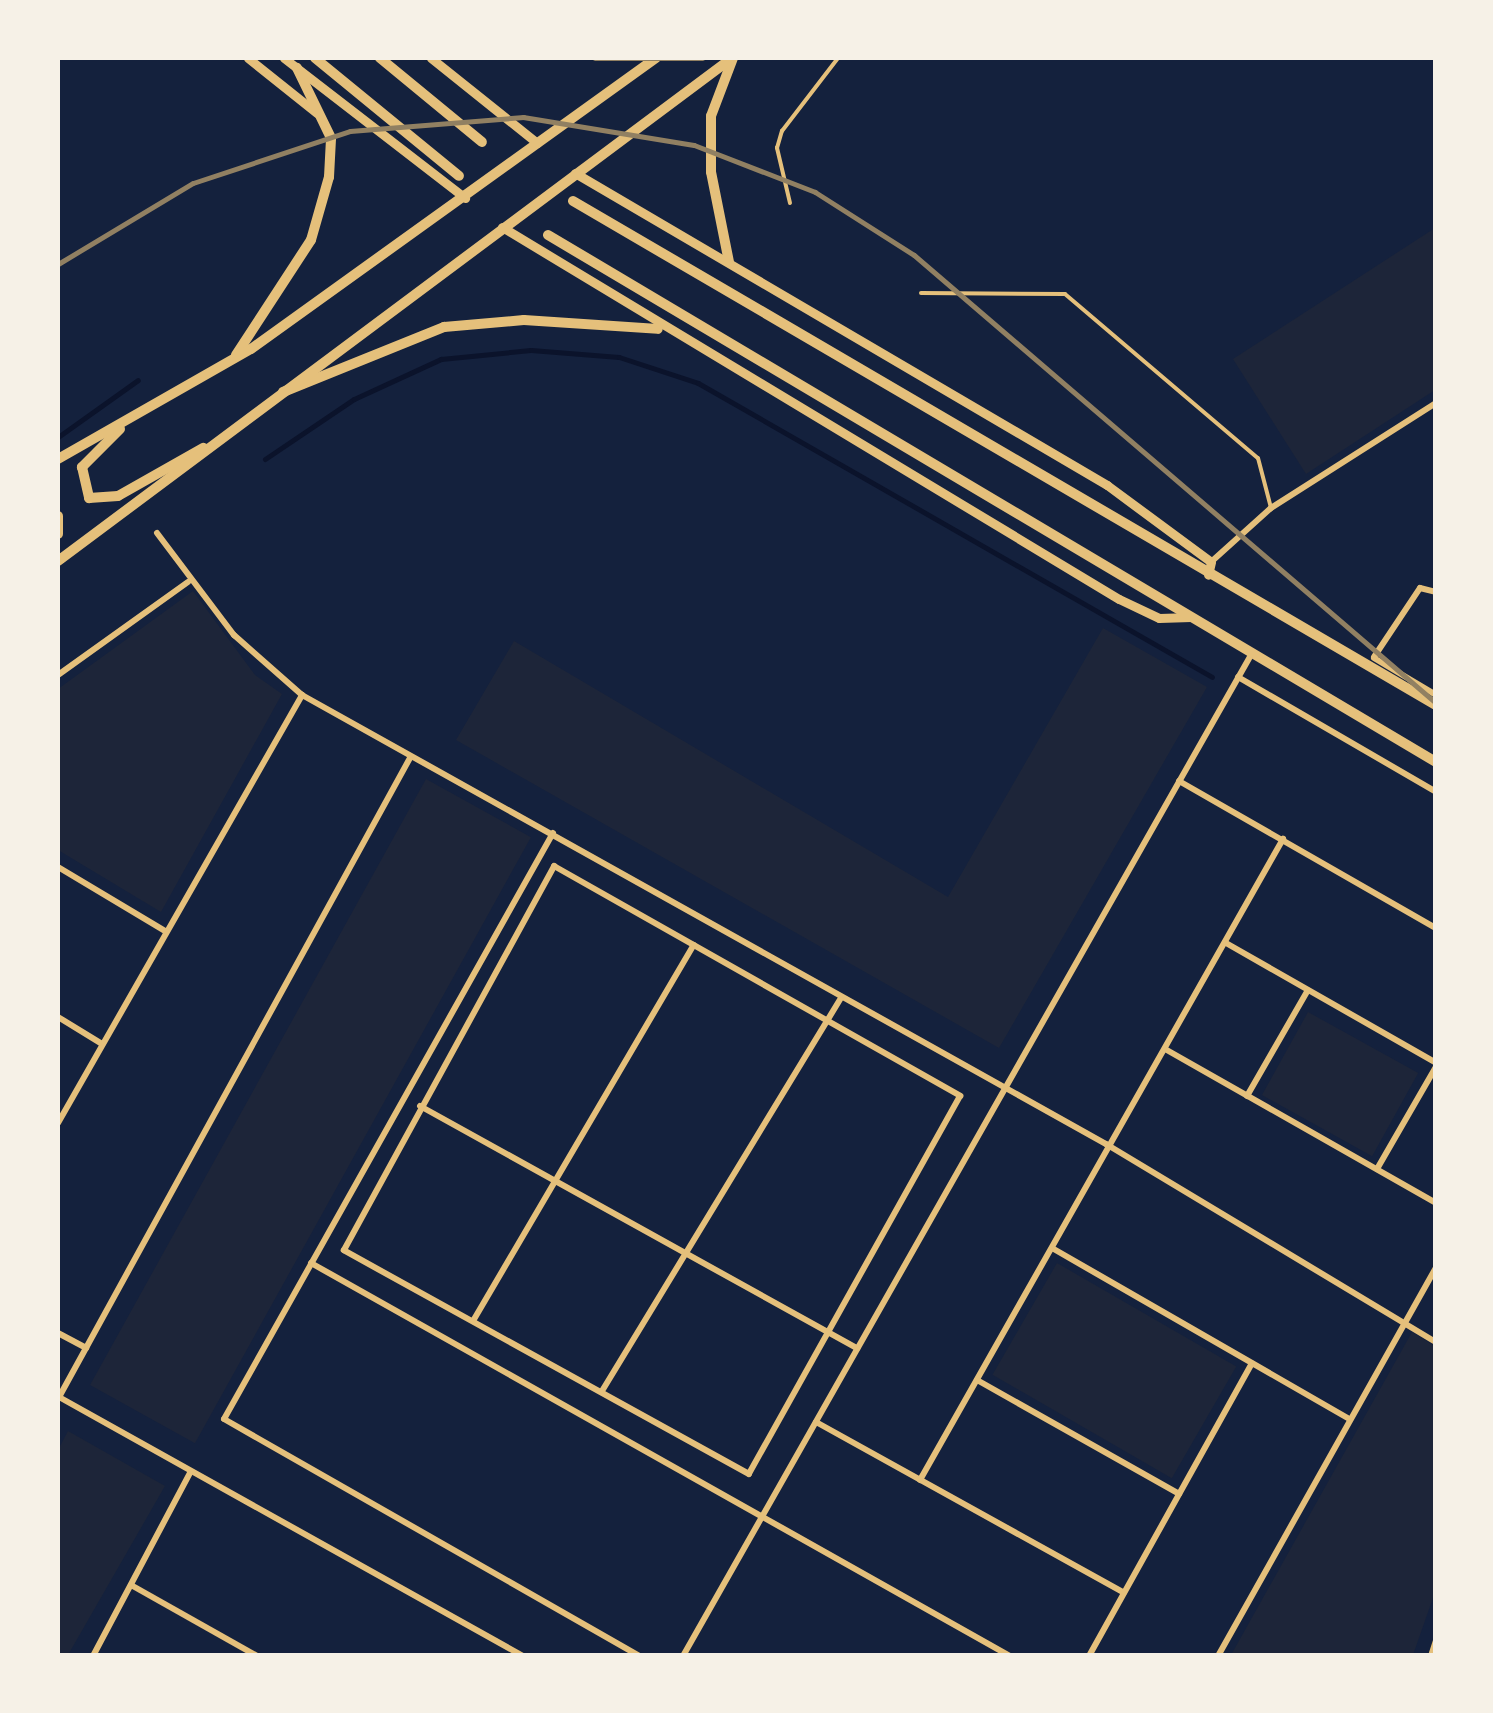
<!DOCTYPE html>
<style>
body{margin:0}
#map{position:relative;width:1493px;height:1713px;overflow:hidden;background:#14213d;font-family:"IBM Plex Serif",serif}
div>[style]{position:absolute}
.green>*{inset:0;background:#1d2539;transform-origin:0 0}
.stream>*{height:5px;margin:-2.5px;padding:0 2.5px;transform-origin:2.5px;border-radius:2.5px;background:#0b132b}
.service>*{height:4px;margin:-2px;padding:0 2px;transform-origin:2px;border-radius:2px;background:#e5c07b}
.minor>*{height:6px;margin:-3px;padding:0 3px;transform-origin:3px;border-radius:3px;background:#e5c07b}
.tertiary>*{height:9px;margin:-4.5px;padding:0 4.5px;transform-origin:4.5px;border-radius:4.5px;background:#e5c07b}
.secondary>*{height:10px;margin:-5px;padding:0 5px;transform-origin:5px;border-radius:5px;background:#e5c07b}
.rail>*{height:5px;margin:-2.5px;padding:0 2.5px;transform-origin:2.5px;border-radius:2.5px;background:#918062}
span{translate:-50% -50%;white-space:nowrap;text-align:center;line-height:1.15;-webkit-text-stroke:10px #f6f1e7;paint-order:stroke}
.frame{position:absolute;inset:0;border:60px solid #f6f1e7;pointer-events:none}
</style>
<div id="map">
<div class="green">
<div style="clip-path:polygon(1435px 228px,1435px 390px,1306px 474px,1233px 359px)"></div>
<div style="clip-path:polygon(193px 591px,255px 675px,282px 694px,161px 912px,58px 850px,58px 689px)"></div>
<div style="clip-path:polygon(1103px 628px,1207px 687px,999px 1048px,456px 740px,514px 641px,948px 897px)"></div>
<div style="left:426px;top:779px;width:120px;height:693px;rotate:29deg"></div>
<div style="left:1308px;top:1012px;width:126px;height:95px;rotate:29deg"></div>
<div style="left:1057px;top:1263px;width:207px;height:129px;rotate:30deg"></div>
<div style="clip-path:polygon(1412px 1332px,1436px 1347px,1435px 1592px,1413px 1655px,1231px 1655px)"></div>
<div style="clip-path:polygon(68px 1431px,165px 1486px,68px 1655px,58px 1656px,58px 1450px)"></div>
</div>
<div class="stream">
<div style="left:58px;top:437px;width:98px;rotate:-35.5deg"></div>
<div style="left:265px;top:459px;width:107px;rotate:-34deg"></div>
<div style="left:354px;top:399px;width:96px;rotate:-24.7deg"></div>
<div style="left:441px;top:359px;width:90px;rotate:-5.7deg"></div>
<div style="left:531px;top:350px;width:88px;rotate:4.5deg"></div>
<div style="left:619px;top:357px;width:83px;rotate:18.2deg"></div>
<div style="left:698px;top:383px;width:592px;rotate:29.77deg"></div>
</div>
<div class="service">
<div style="left:790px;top:203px;width:57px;rotate:-103.3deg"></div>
<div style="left:777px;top:148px;width:18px;rotate:-74deg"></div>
<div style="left:782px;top:131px;width:92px;rotate:-52.5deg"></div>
<div style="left:921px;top:293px;width:144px;rotate:0.4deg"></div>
<div style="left:1065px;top:294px;width:253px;rotate:40.4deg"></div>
<div style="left:1258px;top:458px;width:52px;rotate:75.4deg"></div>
</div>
<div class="minor">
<div style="left:157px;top:533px;width:128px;rotate:53deg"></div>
<div style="left:234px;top:635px;width:91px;rotate:41.4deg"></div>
<div style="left:302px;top:695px;width:921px;rotate:29.18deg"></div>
<div style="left:1106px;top:1144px;width:385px;rotate:31deg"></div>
<div style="left:1211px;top:562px;width:81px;rotate:-42deg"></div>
<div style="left:1271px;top:508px;width:196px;rotate:-32.5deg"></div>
<div style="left:1374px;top:657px;width:83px;rotate:-56.3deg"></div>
<div style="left:1420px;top:588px;width:16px;rotate:14deg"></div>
<div style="left:1374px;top:658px;width:72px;rotate:30.8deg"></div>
<div style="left:58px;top:675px;width:160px;rotate:-35.6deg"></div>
<div style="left:1238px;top:677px;width:229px;rotate:30.1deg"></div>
<div style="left:1179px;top:781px;width:296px;rotate:29.8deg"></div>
<div style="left:553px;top:833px;width:672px;rotate:119.31deg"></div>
<div style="left:224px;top:1419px;width:479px;rotate:29.7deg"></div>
<div style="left:554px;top:866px;width:467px;rotate:29.5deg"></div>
<div style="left:960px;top:1096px;width:433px;rotate:119.2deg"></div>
<div style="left:749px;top:1474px;width:463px;rotate:-151.1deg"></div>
<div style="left:344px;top:1250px;width:438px;rotate:-61.3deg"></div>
<div style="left:58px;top:867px;width:125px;rotate:30.9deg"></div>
<div style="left:1226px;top:943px;width:242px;rotate:29.7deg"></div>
<div style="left:58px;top:1017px;width:52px;rotate:31.5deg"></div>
<div style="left:1165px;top:1049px;width:312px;rotate:29.6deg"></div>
<div style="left:1247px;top:1096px;width:122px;rotate:-60.1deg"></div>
<div style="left:420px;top:1106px;width:500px;rotate:29deg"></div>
<div style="left:58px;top:1123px;width:493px;rotate:-60.3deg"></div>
<div style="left:1377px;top:1169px;width:118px;rotate:-60deg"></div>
<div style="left:1052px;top:1248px;width:343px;rotate:29.9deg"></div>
<div style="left:311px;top:1263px;width:802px;rotate:29.35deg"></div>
<div style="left:473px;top:1321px;width:436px;rotate:-59.6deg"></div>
<div style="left:58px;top:1333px;width:32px;rotate:28deg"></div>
<div style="left:977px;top:1380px;width:232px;rotate:29.4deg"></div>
<div style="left:602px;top:1391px;width:459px;rotate:-58.7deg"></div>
<div style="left:59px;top:1397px;width:531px;rotate:29.17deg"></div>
<div style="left:58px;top:1399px;width:731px;rotate:-61.23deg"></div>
<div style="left:816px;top:1422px;width:352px;rotate:29deg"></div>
<div style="left:920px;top:1480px;width:737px;rotate:-60.48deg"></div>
<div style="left:131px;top:1585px;width:145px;rotate:29.4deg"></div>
<div style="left:93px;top:1656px;width:209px;rotate:-62.1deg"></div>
<div style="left:683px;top:1656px;width:1153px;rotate:-60.43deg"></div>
<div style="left:1089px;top:1656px;width:335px;rotate:-60.9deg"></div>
<div style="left:1218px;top:1656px;width:445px;rotate:-60.7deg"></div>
<div style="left:1431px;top:1656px;width:16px;rotate:-72deg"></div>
</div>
<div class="tertiary">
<div style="left:248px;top:58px;width:88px;rotate:38.6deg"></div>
<div style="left:284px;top:58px;width:229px;rotate:37.7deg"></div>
<div style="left:431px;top:58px;width:136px;rotate:38.7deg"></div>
<div style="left:575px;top:173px;width:617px;rotate:30.39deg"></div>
<div style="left:1107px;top:485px;width:129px;rotate:36.5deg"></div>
<div style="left:1211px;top:562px;width:13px;rotate:103deg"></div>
<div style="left:502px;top:227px;width:720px;rotate:31.09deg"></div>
<div style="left:1119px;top:599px;width:44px;rotate:25.4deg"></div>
<div style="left:1159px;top:618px;width:32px;rotate:-2deg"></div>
</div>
<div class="secondary">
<div style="left:315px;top:58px;width:186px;rotate:39.3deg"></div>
<div style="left:380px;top:58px;width:132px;rotate:39.5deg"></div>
<div style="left:573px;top:201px;width:999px;rotate:30.29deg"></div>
<div style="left:548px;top:235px;width:1033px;rotate:30.69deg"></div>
<div style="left:729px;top:262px;width:92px;rotate:-101.3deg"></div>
<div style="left:711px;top:172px;width:56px;rotate:-90deg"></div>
<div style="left:711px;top:116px;width:62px;rotate:-69.2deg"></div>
<div style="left:236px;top:355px;width:137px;rotate:-56.9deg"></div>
<div style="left:311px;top:240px;width:66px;rotate:-74.1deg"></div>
<div style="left:329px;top:177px;width:39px;rotate:-87deg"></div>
<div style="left:331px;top:138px;width:78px;rotate:-115.9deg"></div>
<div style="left:283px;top:392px;width:174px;rotate:-22deg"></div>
<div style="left:444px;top:327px;width:80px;rotate:-5deg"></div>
<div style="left:524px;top:320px;width:134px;rotate:3.8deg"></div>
<div style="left:120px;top:429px;width:54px;rotate:135deg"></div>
<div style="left:82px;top:467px;width:32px;rotate:77deg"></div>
<div style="left:89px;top:498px;width:29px;rotate:-4deg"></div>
<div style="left:118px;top:496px;width:98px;rotate:-29.5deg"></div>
<div style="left:58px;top:459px;width:222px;rotate:-29.7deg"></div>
<div style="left:251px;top:349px;width:499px;rotate:-35.7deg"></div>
<div style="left:58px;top:516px;width:18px;rotate:90deg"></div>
<div style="left:58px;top:561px;width:841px;rotate:-36.73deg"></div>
</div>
<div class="rail">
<div style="left:595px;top:58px;width:107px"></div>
<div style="left:58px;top:264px;width:157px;rotate:-31deg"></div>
<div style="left:193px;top:183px;width:165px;rotate:-18.3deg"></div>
<div style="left:350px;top:131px;width:174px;rotate:-4.6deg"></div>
<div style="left:523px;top:117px;width:173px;rotate:9.3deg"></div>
<div style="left:694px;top:145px;width:130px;rotate:21.2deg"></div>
<div style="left:815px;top:192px;width:117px;rotate:32.5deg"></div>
<div style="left:914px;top:255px;width:688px;rotate:40.64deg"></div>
</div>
<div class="frame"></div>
</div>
